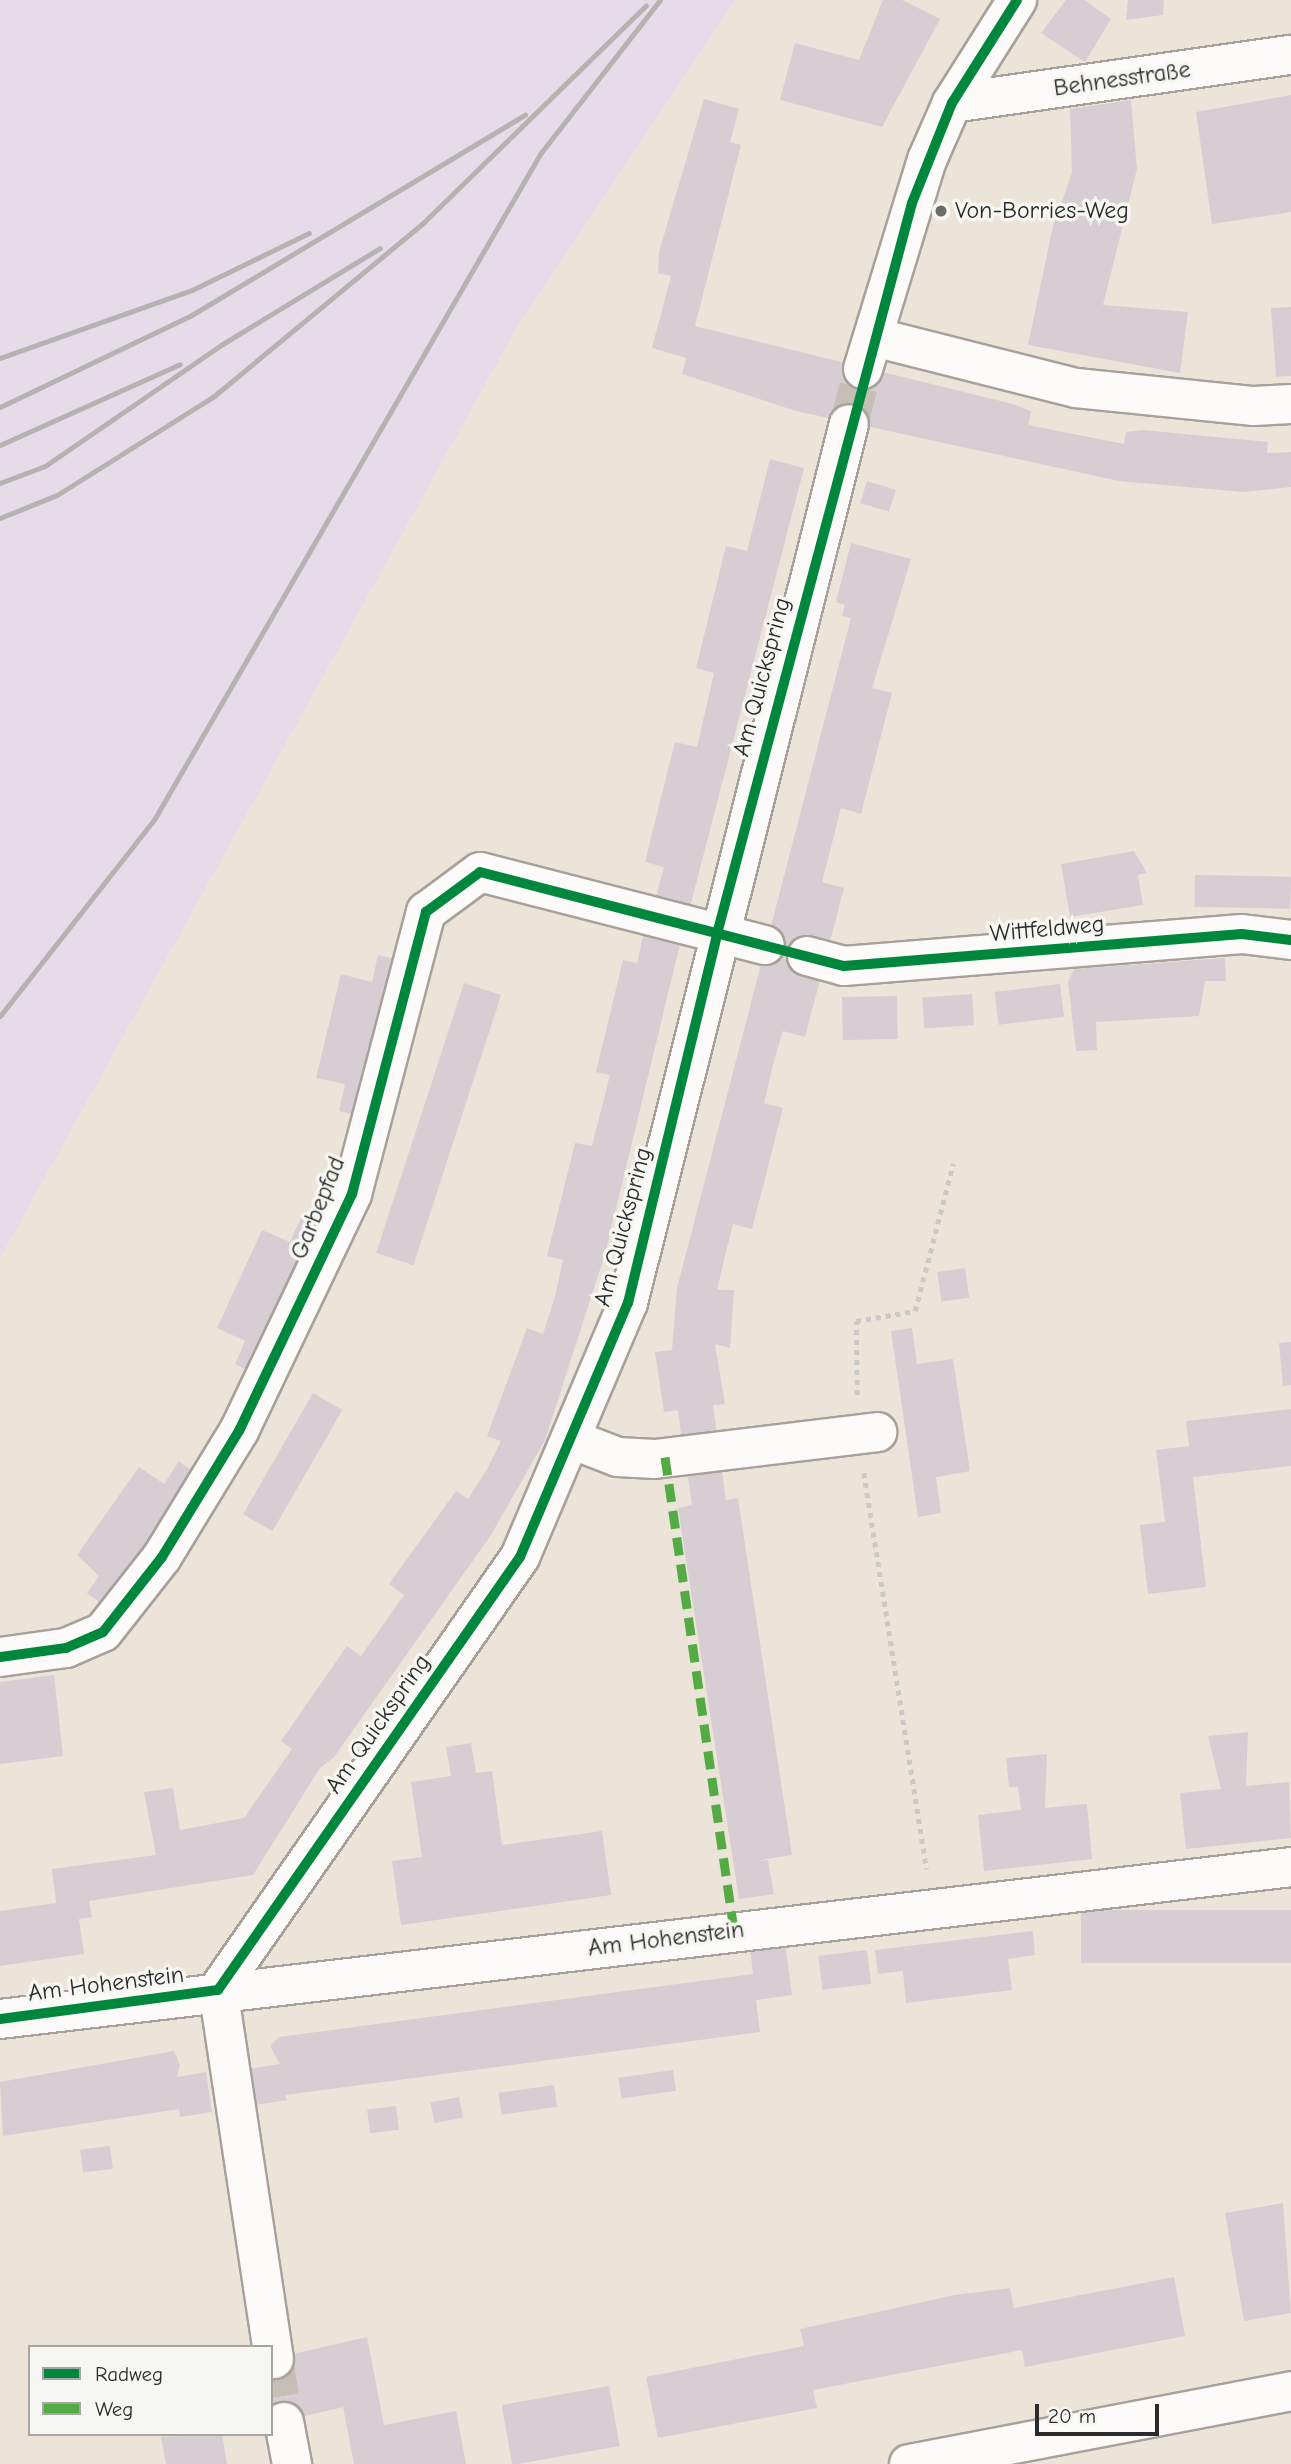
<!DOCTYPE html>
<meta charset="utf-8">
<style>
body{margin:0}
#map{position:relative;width:1291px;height:2464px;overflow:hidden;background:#ece4d9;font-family:"Comic Neue",sans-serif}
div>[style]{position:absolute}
.built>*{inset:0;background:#e6dbe8}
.building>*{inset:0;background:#d6ced2;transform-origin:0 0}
.minor-tunnel>*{height:38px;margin-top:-19px;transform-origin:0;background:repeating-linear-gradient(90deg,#c5bfb6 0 38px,transparent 0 57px)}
.path>*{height:4.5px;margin-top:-2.25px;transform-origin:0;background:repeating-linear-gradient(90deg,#cac9c6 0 5px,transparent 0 10px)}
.roads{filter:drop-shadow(2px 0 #a6a19b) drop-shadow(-2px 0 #a6a19b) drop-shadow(0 2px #a6a19b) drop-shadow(0 -2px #a6a19b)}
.minor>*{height:38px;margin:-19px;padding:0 19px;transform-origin:19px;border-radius:19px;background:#fcfbf9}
.rail>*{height:5px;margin:-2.5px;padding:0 2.5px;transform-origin:2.5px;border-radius:2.5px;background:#b4b3b1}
.quiet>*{height:9px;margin-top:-4.5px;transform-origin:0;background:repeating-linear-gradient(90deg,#54ab44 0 18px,transparent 0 27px)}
.cycleway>*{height:10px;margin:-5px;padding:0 5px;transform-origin:5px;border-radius:5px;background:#00873e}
.dots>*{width:19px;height:19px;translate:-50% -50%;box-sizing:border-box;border:4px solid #f6f6f2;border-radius:50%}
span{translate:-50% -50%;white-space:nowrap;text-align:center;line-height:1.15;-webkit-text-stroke:7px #f6f6f2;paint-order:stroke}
.street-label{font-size:24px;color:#2b2b2b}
.poi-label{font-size:24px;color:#2b2b2b}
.left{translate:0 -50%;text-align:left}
.legend{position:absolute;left:28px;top:2345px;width:245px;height:91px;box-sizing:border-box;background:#f6f6f2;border:2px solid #a5a5a2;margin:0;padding:9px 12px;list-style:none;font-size:21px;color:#2b2b2b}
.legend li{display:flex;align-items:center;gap:14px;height:35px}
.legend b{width:35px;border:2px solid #a5a5a2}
.scale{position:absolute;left:1035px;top:2404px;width:124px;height:32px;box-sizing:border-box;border:4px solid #2b2b2b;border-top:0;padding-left:9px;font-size:21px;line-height:24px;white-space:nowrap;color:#2b2b2b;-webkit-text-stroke:5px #f6f6f2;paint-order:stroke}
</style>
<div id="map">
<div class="built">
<div style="clip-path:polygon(0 0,735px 0,517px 327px,0 1258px)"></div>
</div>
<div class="building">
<div style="clip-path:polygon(883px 0,902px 0,940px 19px,882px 127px,780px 100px,795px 43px,859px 60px)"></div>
<div style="clip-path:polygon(1066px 0,1084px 0,1111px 19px,1085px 62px,1041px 33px)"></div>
<div style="clip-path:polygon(1128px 0,1164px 0,1163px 15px,1126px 20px)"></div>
<div style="clip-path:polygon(1291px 95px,1291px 212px,1212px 224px,1196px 112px)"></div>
<div style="clip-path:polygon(704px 99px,739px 109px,730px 142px,741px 145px,695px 326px,1013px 404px,1031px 411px,1028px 425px,1124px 444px,1126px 432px,1143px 430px,1268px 442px,1267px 453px,1291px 452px,1291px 487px,1243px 492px,1119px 481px,796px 411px,682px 374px,686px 358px,652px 348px,671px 276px,658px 273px,659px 252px)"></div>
<div style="clip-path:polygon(1131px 100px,1137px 169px,1103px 305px,1188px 312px,1180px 373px,1028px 345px,1053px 226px,1072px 173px,1070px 109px)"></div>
<div style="clip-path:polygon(1291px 307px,1291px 376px,1276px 377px,1271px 308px)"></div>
<div style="clip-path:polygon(770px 459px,804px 468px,690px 907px,656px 897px,664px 867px,645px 862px,675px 742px,697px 747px,714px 673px,696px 668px,726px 546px,747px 551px)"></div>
<div style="left:867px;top:481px;width:30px;height:23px;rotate:17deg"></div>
<div style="clip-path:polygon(851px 543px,911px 559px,872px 688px,892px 693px,861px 814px,841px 808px,822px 882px,844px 888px,805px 1037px,783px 1031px,773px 1065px,764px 1103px,783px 1108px,752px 1229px,733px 1224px,725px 1256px,717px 1290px,734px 1290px,730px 1348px,715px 1344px,725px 1404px,713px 1405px,717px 1435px,682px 1441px,678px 1410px,664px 1412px,655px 1352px,672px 1350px,677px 1288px,851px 618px,842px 616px,845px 605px,836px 602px)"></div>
<div style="clip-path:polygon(1134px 851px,1147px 873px,1138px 875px,1143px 905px,1070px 917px,1061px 864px)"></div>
<div style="left:1195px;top:875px;width:96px;height:32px;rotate:1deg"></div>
<div style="clip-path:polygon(644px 932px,681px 940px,605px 1254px,545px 1440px,491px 1535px,334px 1757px,320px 1768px,253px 1875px,89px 1901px,92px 1917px,79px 1919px,84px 1954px,0 1966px,0 1911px,56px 1903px,52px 1869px,156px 1855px,144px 1792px,173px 1788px,180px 1830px,244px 1818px,292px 1749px,281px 1741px,347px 1646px,361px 1656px,404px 1595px,389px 1584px,456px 1491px,468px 1499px,487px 1469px,501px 1441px,487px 1436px,527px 1328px,543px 1334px,555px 1296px,563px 1260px,547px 1256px,575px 1143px,592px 1146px,610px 1075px,596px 1072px,623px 960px,637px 963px)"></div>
<div style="clip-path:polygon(378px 955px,400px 960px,360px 1116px,339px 1111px,345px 1084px,316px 1078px,341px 974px,372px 982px)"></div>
<div style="clip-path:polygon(1225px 958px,1226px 981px,1205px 981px,1199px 1016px,1096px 1022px,1097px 1050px,1076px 1051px,1068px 982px,1074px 969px)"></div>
<div style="left:464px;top:983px;width:39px;height:284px;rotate:18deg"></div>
<div style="left:1060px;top:984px;width:33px;height:66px;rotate:83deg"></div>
<div style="left:972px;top:994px;width:31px;height:50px;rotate:86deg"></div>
<div style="left:897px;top:996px;width:43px;height:55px;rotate:89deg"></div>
<div style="clip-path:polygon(301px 1218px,321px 1227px,255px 1374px,235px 1364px,245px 1341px,217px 1328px,262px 1230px,290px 1242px)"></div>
<div style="left:965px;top:1268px;width:30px;height:28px;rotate:82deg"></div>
<div style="clip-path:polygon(912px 1328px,917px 1364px,953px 1359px,970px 1471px,936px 1477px,941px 1513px,918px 1517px,891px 1331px)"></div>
<div style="clip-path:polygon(1291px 1342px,1291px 1385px,1283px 1386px,1279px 1343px)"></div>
<div style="left:313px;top:1393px;width:34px;height:140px;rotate:30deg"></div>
<div style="clip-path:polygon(1291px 1409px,1291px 1466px,1193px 1477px,1206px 1587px,1148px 1594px,1140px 1525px,1165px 1522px,1156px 1450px,1189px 1446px,1186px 1421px)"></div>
<div style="clip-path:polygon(179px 1461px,196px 1474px,103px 1605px,87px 1593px,99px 1576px,77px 1555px,139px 1467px,164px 1484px)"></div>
<div style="clip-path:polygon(721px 1465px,726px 1500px,738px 1498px,792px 1855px,755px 1861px,768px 1860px,774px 1894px,739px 1899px,678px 1508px,692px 1505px,687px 1471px)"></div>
<div style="clip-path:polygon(54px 1675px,63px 1756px,0 1764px,0 1682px)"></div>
<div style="clip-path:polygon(1248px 1732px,1246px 1786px,1289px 1782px,1291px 1838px,1186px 1849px,1180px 1793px,1221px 1789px,1208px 1736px)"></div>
<div style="clip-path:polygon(471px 1743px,476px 1773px,492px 1771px,502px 1845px,602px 1831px,611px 1895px,401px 1925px,392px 1861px,422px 1857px,411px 1782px,451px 1776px,446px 1747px)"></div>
<div style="clip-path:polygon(1047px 1754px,1045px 1808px,1087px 1804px,1092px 1859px,984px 1871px,978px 1815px,1021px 1810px,1018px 1787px,1009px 1787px,1006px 1758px)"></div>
<div style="left:1291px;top:1910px;width:53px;height:210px;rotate:90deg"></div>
<div style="clip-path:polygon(1033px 1931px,1035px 1955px,1008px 1959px,1012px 1990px,906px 2003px,903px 1971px,878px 1974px,875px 1950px)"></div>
<div style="clip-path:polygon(785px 1942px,792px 1995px,756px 2000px,760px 2032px,285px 2095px,287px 2100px,255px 2105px,249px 2069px,280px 2064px,270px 2046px,279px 2037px,753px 1974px,750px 1946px)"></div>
<div style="left:867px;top:1950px;width:34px;height:49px;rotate:83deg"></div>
<div style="clip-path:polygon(174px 2051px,180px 2065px,177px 2077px,206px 2072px,212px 2112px,180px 2117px,179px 2109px,3px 2136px,0 2082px)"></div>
<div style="left:673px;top:2070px;width:21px;height:55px;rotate:82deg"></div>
<div style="left:554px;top:2085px;width:22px;height:56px;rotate:82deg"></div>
<div style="left:459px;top:2097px;width:21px;height:29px;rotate:79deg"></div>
<div style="left:396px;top:2106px;width:24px;height:29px;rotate:83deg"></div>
<div style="left:110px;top:2146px;width:23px;height:30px;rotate:83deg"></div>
<div style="clip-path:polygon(1283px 2203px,1291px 2313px,1244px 2321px,1225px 2213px)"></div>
<div style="clip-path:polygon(1174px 2277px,1185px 2336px,1025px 2367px,1022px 2350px,813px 2390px,817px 2408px,658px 2438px,646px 2377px,804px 2346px,800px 2329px,955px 2295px,1010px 2288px,1014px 2308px)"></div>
<div style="clip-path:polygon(367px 2337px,384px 2425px,456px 2411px,466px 2464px,354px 2464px,343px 2407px,271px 2424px,271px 2359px)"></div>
<div style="left:609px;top:2386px;width:61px;height:109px;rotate:80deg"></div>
<div style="clip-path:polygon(222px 2434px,227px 2464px,166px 2464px,161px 2437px)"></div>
</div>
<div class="minor-tunnel">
<div style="left:849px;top:424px;width:57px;rotate:-75.7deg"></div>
<div style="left:274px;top:2359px;width:64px;rotate:81deg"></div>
</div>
<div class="path">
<div style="left:857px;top:1395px;width:74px;rotate:-90.8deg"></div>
<div style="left:856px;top:1321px;width:60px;rotate:-9.6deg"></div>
<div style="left:915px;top:1311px;width:152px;rotate:-75.5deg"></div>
<div style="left:864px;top:1473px;width:401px;rotate:81deg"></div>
</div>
<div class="roads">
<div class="minor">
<div style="left:952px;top:103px;width:342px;rotate:-8.1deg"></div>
<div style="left:874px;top:337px;width:208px;rotate:14.2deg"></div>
<div style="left:1076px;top:388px;width:179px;rotate:5.8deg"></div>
<div style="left:1254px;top:406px;width:37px;rotate:-3deg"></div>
<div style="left:863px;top:369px;width:219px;rotate:-73deg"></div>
<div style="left:927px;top:160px;width:62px;rotate:-66.3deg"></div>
<div style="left:952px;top:103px;width:122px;rotate:-57.7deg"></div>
<div style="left:807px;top:956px;width:38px;rotate:15deg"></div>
<div style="left:844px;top:966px;width:399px;rotate:-4.6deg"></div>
<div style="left:1242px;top:934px;width:49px;rotate:7deg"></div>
<div style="left:571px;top:1439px;width:50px;rotate:21deg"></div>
<div style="left:618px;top:1457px;width:37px;rotate:3deg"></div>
<div style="left:655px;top:1459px;width:224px;rotate:-6.9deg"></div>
<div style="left:0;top:1657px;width:67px;rotate:-7.8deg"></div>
<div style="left:66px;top:1648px;width:40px;rotate:-23.4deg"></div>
<div style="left:103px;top:1632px;width:95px;rotate:-51.8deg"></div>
<div style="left:162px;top:1557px;width:148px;rotate:-58.6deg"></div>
<div style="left:239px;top:1431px;width:263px;rotate:-64.5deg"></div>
<div style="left:352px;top:1194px;width:292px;rotate:-75.3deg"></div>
<div style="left:426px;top:912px;width:67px;rotate:-36.5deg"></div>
<div style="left:480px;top:872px;width:294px;rotate:14.4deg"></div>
<div style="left:0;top:2019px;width:1300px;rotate:-6.71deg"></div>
<div style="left:274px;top:2359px;width:373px;rotate:-98.6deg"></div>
<div style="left:218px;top:1990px;width:528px;rotate:-55.11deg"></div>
<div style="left:520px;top:1557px;width:276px;rotate:-67deg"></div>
<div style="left:628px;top:1303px;width:906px;rotate:-75.89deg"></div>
<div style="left:284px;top:2422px;width:43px;rotate:79.2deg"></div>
<div style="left:909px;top:2464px;width:389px;rotate:-10.8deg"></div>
</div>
</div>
<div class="rail">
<div style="left:0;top:358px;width:204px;rotate:-19.5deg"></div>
<div style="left:192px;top:290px;width:130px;rotate:-26deg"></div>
<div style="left:0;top:407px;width:211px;rotate:-25.6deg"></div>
<div style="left:190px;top:316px;width:391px;rotate:-31deg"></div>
<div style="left:0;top:445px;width:197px;rotate:-24.2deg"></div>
<div style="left:0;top:483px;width:48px;rotate:-20.7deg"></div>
<div style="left:45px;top:466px;width:214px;rotate:-34.5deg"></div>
<div style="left:221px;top:345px;width:186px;rotate:-31.4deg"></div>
<div style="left:0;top:518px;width:61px;rotate:-22deg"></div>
<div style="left:57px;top:495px;width:186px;rotate:-32.2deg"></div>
<div style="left:214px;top:396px;width:273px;rotate:-39.6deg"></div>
<div style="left:424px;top:222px;width:310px;rotate:-44.3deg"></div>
<div style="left:0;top:1016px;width:251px;rotate:-51.9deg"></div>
<div style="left:155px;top:818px;width:768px;rotate:-59.89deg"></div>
<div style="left:540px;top:154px;width:195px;rotate:-52.1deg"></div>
</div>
<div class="quiet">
<div style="left:665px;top:1457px;width:479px;rotate:81.7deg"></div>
</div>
<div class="cycleway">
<div style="left:0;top:1657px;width:67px;rotate:-7.8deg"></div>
<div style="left:66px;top:1648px;width:40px;rotate:-23.4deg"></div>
<div style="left:103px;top:1632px;width:95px;rotate:-51.8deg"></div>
<div style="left:162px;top:1557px;width:148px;rotate:-58.6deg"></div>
<div style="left:239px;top:1431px;width:263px;rotate:-64.5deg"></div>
<div style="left:352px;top:1194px;width:292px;rotate:-75.3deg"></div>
<div style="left:426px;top:912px;width:67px;rotate:-36.5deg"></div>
<div style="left:480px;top:872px;width:376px;rotate:14.5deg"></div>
<div style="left:844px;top:966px;width:399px;rotate:-4.6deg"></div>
<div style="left:1242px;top:934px;width:49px;rotate:7deg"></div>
<div style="left:0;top:2019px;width:220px;rotate:-7.6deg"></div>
<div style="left:218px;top:1990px;width:528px;rotate:-55.11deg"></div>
<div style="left:520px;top:1557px;width:276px;rotate:-67deg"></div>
<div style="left:628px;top:1303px;width:384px;rotate:-76.4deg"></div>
<div style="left:718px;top:930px;width:752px;rotate:-75.06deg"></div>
<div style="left:912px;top:203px;width:108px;rotate:-68.2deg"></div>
<div style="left:952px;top:103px;width:122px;rotate:-57.7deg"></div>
</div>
<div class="dots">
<div style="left:941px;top:211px;background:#6f6c68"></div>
</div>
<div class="street-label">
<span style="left:1122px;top:79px;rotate:-8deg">Behnesstraße</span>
<span style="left:762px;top:677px;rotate:-75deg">Am Quickspring</span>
<span style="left:1047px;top:929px;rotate:-5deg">Wittfeldweg</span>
<span style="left:318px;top:1208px;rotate:-68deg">Garbepfad</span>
<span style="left:623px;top:1227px;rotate:-75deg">Am Quickspring</span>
<span style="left:378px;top:1724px;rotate:-55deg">Am Quickspring</span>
<span style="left:666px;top:1939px;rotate:-7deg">Am Hohenstein</span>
<span style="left:106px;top:1984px;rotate:-7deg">Am Hohenstein</span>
</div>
<div class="poi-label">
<span class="left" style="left:955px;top:211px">Von-Borries-Weg</span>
</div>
<ul class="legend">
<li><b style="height:9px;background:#00873e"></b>Radweg</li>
<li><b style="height:9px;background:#54ab44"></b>Weg</li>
</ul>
<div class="scale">20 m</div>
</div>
